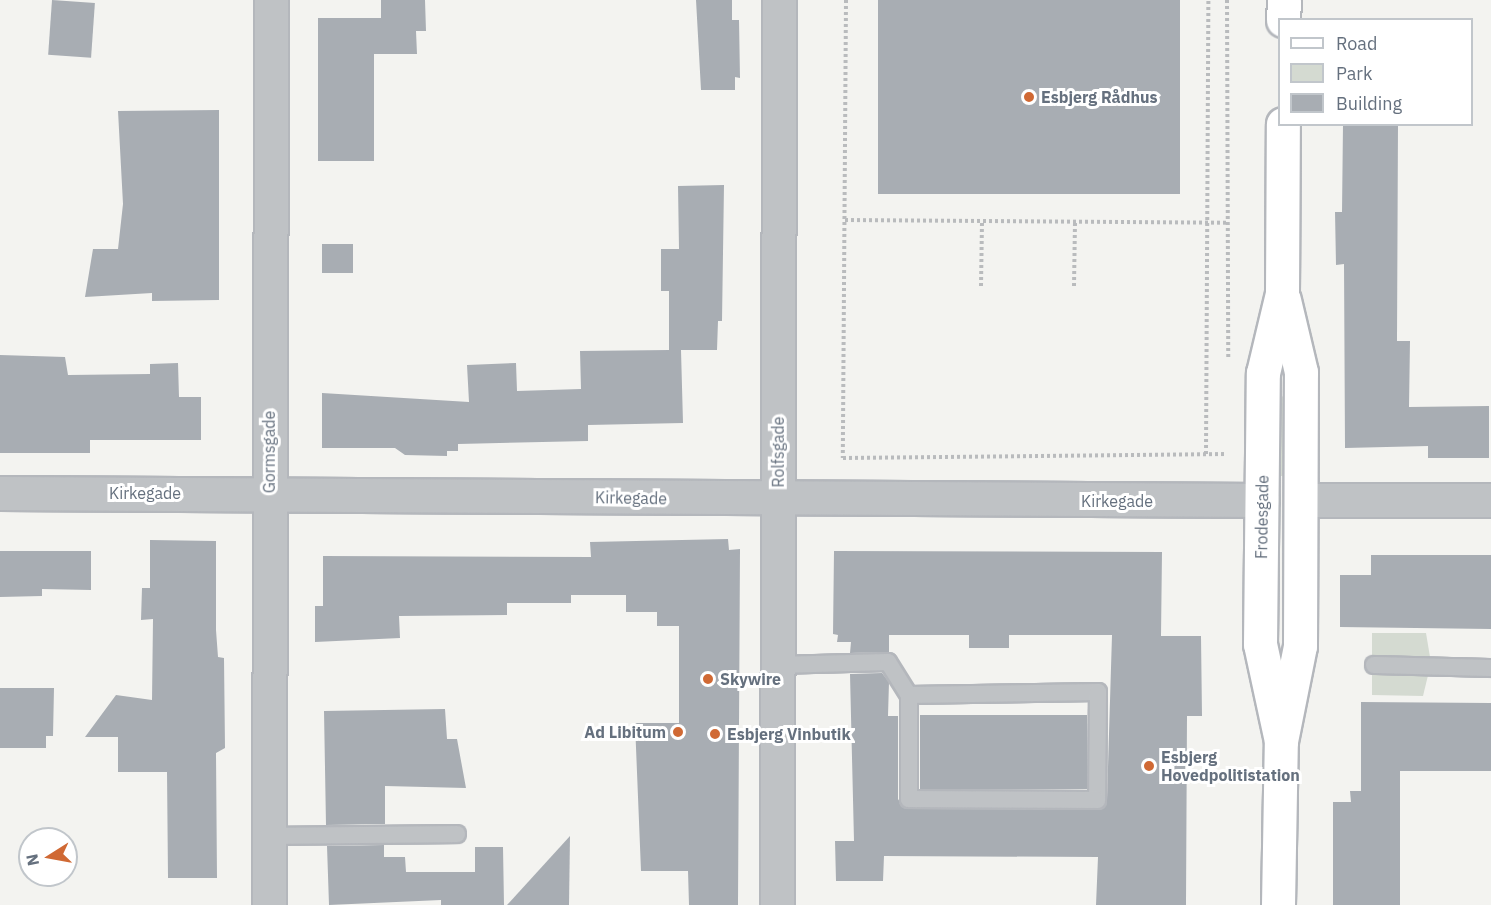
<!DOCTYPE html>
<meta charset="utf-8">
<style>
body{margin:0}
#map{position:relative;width:1491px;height:905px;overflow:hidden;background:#f3f3f0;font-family:"IBM Plex Sans",sans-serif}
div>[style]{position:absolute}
.green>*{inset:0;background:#d4dad1}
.building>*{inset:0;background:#a8adb3;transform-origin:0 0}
.path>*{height:4px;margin-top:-2px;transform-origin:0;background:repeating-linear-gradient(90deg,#b9bbbd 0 3px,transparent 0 6px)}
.roads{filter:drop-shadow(2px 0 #b4b7bc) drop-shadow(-2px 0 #b4b7bc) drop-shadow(0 2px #b4b7bc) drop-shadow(0 -2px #b4b7bc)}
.lane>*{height:16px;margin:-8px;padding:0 8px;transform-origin:8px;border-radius:8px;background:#bfc2c5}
.street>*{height:33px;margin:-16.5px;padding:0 16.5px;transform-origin:16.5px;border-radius:16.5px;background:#bfc2c5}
.secondary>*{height:33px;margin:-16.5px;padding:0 16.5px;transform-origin:16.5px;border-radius:16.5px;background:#fff}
.dots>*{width:16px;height:16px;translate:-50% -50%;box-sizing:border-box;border:3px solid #fff;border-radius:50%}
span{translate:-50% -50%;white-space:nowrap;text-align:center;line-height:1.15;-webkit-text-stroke:6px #fff;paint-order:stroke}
.poi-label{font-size:16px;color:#65707e;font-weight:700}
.left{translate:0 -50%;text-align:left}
.right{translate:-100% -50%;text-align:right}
.street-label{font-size:16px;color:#65707e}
.legend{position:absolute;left:1278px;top:18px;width:195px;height:108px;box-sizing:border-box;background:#fff;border:2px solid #c1c6cb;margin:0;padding:8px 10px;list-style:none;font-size:18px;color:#65707e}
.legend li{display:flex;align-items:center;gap:12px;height:30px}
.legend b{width:30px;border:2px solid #c1c6cb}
.north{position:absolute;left:18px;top:827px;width:60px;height:60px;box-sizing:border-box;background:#fff;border:2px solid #c1c6cb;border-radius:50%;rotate:259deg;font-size:16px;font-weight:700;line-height:24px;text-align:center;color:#65707e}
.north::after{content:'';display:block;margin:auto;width:21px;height:27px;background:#d06934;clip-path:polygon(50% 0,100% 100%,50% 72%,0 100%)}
</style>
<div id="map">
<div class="green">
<div style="clip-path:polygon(1283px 396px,1289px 397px,1293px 476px,1276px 476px,1276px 403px)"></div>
<div style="clip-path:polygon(1372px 633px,1426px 633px,1431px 663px,1423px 696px,1372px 695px)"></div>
</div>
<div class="building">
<div style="left:52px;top:0;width:43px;height:55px;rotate:4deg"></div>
<div style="clip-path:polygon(381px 0,425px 0,426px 31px,416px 31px,417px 54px,374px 54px,374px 161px,318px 161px,318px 18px,381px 18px)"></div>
<div style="clip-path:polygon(696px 0,732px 0,732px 20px,739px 20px,740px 78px,735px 77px,735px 90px,701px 90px)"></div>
<div style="left:878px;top:0;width:302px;height:194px"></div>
<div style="clip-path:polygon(219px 110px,219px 300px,152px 301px,152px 293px,85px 297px,93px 249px,118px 249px,123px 204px,118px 111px)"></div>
<div style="clip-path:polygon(1343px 124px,1398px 124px,1397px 341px,1410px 341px,1409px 407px,1489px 406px,1489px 458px,1428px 458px,1428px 446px,1345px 448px,1344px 264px,1336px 265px,1335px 212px,1342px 212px)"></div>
<div style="clip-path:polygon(724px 185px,722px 321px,718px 321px,717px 350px,681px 350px,683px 423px,588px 425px,588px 441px,458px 444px,458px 451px,447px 451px,447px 456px,405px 455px,395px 448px,322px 448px,322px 393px,469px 402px,467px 365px,516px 363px,517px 391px,581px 389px,580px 351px,669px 350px,669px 291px,661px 291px,661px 249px,679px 249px,678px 186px)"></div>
<div style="left:322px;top:244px;width:31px;height:29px"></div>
<div style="clip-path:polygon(0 355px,65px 357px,68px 375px,150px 374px,150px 364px,178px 363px,179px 397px,201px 397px,201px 440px,90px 440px,90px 453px,0 453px)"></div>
<div style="clip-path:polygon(728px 539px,729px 550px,740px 549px,738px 905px,689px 905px,688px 871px,641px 871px,635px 723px,679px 723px,679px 626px,657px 626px,657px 612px,626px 612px,626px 595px,571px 595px,571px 603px,507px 603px,507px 615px,399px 616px,400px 638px,315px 642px,315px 606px,323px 606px,323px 556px,591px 557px,590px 542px)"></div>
<div style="clip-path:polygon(150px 540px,216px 541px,216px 630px,218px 657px,224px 658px,225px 748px,216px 753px,217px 878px,168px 878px,167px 772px,118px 772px,118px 737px,85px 737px,116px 695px,152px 700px,153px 619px,141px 620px,142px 588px,150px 588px)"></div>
<div style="clip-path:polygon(0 551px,91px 551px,91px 590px,42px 589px,42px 596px,0 597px)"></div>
<div style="clip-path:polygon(834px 551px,1162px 552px,1161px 636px,1201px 636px,1202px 716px,1187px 716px,1186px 905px,1096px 905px,1098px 857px,884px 856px,883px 881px,836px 881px,835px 841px,854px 841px,850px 674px,882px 673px,889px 682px,888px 716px,898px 716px,898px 799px,904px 808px,1098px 810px,1107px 800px,1112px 635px,1009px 635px,1009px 648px,969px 648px,969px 635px,889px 635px,889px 652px,850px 653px,851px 642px,837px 642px,838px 635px,833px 634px)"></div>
<div style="clip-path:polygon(1371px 555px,1491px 555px,1491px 629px,1340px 627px,1340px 575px,1371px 575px)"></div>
<div style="clip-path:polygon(0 688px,54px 688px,53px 736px,46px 736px,46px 748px,0 748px)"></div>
<div style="clip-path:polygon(1361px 702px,1491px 703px,1491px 771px,1400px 771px,1400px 905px,1333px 905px,1333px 802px,1351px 802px,1350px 791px,1361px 791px)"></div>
<div style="clip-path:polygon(445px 709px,447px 739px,457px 739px,466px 788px,385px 786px,385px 824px,326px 825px,324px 711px)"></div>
<div style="left:1087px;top:715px;width:74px;height:167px;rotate:90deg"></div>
<div style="clip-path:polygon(570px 836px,569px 905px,507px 905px)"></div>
<div style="clip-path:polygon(384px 845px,384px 857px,405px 857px,406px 872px,475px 872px,475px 847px,503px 847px,504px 905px,441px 905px,441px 900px,329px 905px,327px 846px)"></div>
</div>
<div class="path">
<div style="left:846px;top:0;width:458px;rotate:90.4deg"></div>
<div style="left:843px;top:458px;width:384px;rotate:-0.6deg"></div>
<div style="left:1227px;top:0;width:357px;rotate:89.8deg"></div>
<div style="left:845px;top:220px;width:383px;rotate:0.4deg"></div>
<div style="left:981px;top:286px;width:64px;rotate:-89.1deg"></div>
<div style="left:1074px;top:286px;width:64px;rotate:-89.1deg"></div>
<div style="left:1206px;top:454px;width:454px;rotate:-89.7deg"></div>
</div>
<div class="roads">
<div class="lane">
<div style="left:777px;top:665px;width:111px;rotate:-1.5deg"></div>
<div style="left:888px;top:662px;width:39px;rotate:58deg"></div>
<div style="left:909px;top:695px;width:189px;rotate:-0.9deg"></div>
<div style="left:1098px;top:692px;width:108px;rotate:90.5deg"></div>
<div style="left:1097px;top:800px;width:188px;rotate:-179.7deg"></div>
<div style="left:909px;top:799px;width:104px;rotate:-90deg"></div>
<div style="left:1374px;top:665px;width:117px;rotate:1.5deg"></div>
<div style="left:269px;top:836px;width:188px;rotate:-0.6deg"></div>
</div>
<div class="street">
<div style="left:0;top:493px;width:1262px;rotate:0.32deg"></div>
<div style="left:1301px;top:500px;width:190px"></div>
<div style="left:269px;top:905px;width:905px;rotate:-89.87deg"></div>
<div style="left:777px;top:905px;width:905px;rotate:-89.87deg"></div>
</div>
<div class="secondary">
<div style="left:1283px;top:20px;width:20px;rotate:-87deg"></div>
<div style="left:1281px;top:741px;width:99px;rotate:-102.2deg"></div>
<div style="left:1260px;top:644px;width:271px;rotate:-89.4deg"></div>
<div style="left:1263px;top:373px;width:82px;rotate:-76.6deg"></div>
<div style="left:1282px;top:293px;width:169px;rotate:-89.7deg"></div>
<div style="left:1278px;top:905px;width:164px;rotate:-89deg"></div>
<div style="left:1281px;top:741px;width:97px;rotate:-78.7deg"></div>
<div style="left:1300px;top:646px;width:274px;rotate:-89.8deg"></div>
<div style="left:1301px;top:372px;width:74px;rotate:-103.3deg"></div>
</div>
</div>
<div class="dots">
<div style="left:1029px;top:97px;background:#d06934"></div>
<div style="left:708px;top:679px;background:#d06934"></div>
<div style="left:678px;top:732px;background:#d06934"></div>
<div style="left:715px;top:734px;background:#d06934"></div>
<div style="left:1149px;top:766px;background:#d06934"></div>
</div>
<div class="poi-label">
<span class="left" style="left:1041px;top:97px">Esbjerg Rådhus</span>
<span class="left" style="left:720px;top:679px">Skywire</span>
<span class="right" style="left:666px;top:732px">Ad Libitum</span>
<span class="left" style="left:727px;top:734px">Esbjerg Vinbutik</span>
<span class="left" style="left:1161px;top:766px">Esbjerg<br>Hovedpolitistation</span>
</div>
<div class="street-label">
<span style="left:269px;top:452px;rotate:-90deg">Gormsgade</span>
<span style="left:778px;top:452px;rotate:-90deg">Rolfsgade</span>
<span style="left:145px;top:493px">Kirkegade</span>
<span style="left:631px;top:498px;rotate:1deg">Kirkegade</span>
<span style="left:1117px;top:501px">Kirkegade</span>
<span style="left:1262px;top:517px;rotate:-89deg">Frodesgade</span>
</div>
<ul class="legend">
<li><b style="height:8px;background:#fff"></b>Road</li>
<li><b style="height:16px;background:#d4dad1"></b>Park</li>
<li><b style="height:16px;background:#a8adb3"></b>Building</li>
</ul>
<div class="north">N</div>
</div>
